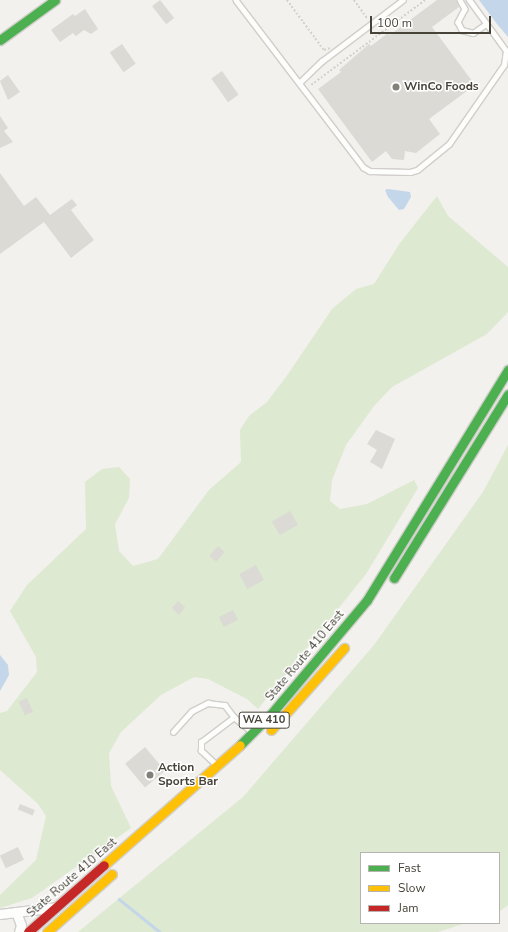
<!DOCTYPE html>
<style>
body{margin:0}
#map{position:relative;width:508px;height:932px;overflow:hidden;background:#f2f1ed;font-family:"Nunito Sans",sans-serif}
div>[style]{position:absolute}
.green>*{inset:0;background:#dde9d0}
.water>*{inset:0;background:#c3d6ea}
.stream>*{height:2.5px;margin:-1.25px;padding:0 1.25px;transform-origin:1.25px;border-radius:1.25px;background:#c3d6ea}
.building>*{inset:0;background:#dbdad5;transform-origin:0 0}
.path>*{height:1.5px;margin-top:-0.75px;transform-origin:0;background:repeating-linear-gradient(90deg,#d2d1cb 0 2px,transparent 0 4px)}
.roads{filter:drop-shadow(1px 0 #d0ceca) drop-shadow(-1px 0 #d0ceca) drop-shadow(0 1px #d0ceca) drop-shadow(0 -1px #d0ceca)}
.lane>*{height:4.5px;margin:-2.25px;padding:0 2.25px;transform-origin:2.25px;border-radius:2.25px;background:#fdfdfc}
.street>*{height:9px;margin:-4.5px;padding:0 4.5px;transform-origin:4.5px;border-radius:4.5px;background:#fdfdfc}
.fast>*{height:9px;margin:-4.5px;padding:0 4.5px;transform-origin:4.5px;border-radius:4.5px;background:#4caf50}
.slow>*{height:9px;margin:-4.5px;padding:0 4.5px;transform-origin:4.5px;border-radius:4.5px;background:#ffc107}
.jam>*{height:9px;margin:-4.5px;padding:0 4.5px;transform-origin:4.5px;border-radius:4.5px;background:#c62828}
.dots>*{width:11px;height:11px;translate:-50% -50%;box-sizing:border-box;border:2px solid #fff;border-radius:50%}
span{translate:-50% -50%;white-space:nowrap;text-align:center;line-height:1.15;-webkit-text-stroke:3px #fff;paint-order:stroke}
.shield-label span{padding:1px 3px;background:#fff;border:1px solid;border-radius:3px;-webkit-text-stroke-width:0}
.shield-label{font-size:11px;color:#474339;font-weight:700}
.poi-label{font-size:12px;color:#474339;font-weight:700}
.left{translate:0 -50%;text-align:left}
.street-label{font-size:12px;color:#474339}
.legend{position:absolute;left:360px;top:852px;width:140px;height:72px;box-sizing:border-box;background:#fff;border:1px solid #b5b4b0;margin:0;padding:5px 7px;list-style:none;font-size:12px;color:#474339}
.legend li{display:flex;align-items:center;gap:8px;height:20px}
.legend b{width:20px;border:1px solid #b5b4b0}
.scale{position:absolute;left:370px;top:16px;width:121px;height:18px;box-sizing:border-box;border:2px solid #474339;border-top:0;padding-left:5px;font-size:12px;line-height:14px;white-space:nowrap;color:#474339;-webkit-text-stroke:3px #fff;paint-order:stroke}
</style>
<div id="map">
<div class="green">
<div style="clip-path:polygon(437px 196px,448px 216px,508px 267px,508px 312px,487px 334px,392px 387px,374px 406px,346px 445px,332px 480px,330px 501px,340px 509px,367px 504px,414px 480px,418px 488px,366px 574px,258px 709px,247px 699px,208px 679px,194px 677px,161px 695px,121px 732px,109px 753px,111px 786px,131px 828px,32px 898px,0 908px,0 895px,36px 860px,46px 816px,38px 804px,0 770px,0 713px,7px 711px,37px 672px,36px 657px,10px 611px,27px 585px,86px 529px,85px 482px,102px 469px,119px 467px,130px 479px,129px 498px,115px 524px,119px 551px,133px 566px,158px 559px,209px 490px,241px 462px,240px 430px,249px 416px,267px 402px,286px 377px,332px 309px,356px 289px,374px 284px,400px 243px)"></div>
<div style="clip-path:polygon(508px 445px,508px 905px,499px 912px,499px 853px,361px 853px,361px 923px,466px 923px,438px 932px,78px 932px,243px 797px,374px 645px,483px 492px)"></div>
</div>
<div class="water">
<div style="clip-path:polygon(479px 0,508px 0,508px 37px,497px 24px)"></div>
<div style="clip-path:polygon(388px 189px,410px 192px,411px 197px,404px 209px,399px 210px,388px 197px,385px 190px)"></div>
<div style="clip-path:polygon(0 655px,8px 665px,9px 675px,0 691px)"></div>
</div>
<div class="stream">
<div style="left:119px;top:899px;width:53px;rotate:38.8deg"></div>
</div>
<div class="building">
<div style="left:160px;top:0;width:23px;height:10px;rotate:52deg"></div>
<div style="clip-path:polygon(437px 0,456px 0,459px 7px,432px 27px,475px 85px,429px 119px,440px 134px,416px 153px,405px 151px,404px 160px,392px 159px,386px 151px,372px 162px,318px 89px,341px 72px,339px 70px,369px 44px,371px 46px,388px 33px,390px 35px)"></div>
<div style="clip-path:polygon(85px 9px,98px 29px,91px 34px,84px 30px,76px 36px,73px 33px,60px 42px,51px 30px,73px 14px,75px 16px)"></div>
<div style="left:122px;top:44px;width:24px;height:15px;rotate:55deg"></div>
<div style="left:222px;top:71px;width:29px;height:13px;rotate:55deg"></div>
<div style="clip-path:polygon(8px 75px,20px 92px,8px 100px,0 81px)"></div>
<div style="clip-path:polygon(0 116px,8px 128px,4px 131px,13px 142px,0 148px)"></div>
<div style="clip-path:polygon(0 173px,24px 206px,36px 197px,50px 215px,72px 199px,77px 205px,71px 210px,94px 240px,71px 258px,44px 222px,0 254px)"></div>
<div style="clip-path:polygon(376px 430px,395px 439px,382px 469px,370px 462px,377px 450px,367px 444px)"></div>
<div style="left:290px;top:511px;width:16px;height:21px;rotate:60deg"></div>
<div style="left:218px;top:546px;width:9px;height:13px;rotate:41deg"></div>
<div style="left:256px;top:565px;width:17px;height:19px;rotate:62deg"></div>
<div style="clip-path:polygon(178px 601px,185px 607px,179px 615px,172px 608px)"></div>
<div style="left:233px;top:610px;width:11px;height:16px;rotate:63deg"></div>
<div style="left:27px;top:698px;width:15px;height:9px;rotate:67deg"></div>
<div style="left:145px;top:747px;width:31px;height:26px;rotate:50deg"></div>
<div style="left:20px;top:804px;width:16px;height:6px;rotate:22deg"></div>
<div style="left:18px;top:847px;width:14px;height:20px;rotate:65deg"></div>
</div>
<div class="path">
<div style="left:287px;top:0;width:62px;rotate:53.5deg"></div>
<div style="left:324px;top:50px;width:6px;rotate:-18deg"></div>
<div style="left:354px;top:0;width:24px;rotate:54deg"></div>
<div style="left:311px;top:85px;width:142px;rotate:-36.7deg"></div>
</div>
<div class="roads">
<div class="lane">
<div style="left:236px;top:0;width:210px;rotate:52.7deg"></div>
<div style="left:363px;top:167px;width:8px;rotate:30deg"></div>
<div style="left:370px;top:171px;width:40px;rotate:1.4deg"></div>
<div style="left:410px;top:172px;width:7px;rotate:-16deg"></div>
<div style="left:417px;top:170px;width:41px;rotate:-39.1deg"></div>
<div style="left:449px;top:144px;width:96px;rotate:-55.2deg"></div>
<div style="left:504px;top:65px;width:14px;rotate:-82deg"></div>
<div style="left:506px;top:51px;width:63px;rotate:-126deg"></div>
<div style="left:460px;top:0;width:10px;rotate:61deg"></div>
<div style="left:465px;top:9px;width:15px;rotate:118deg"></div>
<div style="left:458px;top:22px;width:9px;rotate:63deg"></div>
<div style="left:462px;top:30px;width:11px;rotate:15deg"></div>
<div style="left:473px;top:33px;width:16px;rotate:-35deg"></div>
<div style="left:299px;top:83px;width:32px;rotate:-44deg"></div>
<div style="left:322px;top:61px;width:101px;rotate:-37deg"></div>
<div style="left:173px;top:732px;width:28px;rotate:-48deg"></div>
<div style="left:192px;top:711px;width:18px;rotate:-27deg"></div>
<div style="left:208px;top:703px;width:17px;rotate:7deg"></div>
<div style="left:225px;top:705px;width:15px;rotate:53deg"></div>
<div style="left:214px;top:763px;width:18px;rotate:-137deg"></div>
<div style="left:201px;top:751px;width:9px;rotate:-90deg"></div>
<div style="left:201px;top:742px;width:41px;rotate:-37.1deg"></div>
<div style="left:234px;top:717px;width:21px;rotate:39deg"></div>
</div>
<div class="street">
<div style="left:0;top:914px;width:16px;rotate:-7deg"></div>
<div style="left:19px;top:932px;width:7px;rotate:-74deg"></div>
<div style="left:21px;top:925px;width:14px;rotate:-111deg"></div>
<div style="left:16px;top:912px;width:38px;rotate:-7deg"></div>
</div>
<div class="fast">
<div style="left:0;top:40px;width:68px;rotate:-36deg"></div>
<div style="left:394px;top:578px;width:216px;rotate:-58.2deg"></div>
<div style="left:240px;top:745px;width:44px;rotate:-45deg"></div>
<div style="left:271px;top:714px;width:149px;rotate:-49.9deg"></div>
<div style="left:367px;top:600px;width:270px;rotate:-58.5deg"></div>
</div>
<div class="slow">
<div style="left:271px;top:730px;width:110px;rotate:-48.3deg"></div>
<div style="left:104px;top:865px;width:181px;rotate:-41.4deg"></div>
<div style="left:47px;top:932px;width:87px;rotate:-41.7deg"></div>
</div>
<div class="jam">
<div style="left:28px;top:932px;width:101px;rotate:-41.4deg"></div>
</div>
</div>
<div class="dots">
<div style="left:396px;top:87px;background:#838078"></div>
<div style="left:150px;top:775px;background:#838078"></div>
</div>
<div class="shield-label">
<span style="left:264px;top:720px">WA 410</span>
</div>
<div class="poi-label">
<span class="left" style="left:404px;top:87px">WinCo Foods</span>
<span class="left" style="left:158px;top:775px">Action<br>Sports Bar</span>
</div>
<div class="street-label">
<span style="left:305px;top:656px;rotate:-50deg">State Route 410 East</span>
<span style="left:72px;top:878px;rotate:-41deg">State Route 410 East</span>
</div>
<ul class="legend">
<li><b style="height:5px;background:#4caf50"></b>Fast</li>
<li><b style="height:5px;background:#ffc107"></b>Slow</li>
<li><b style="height:5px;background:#c62828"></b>Jam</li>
</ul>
<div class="scale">100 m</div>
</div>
